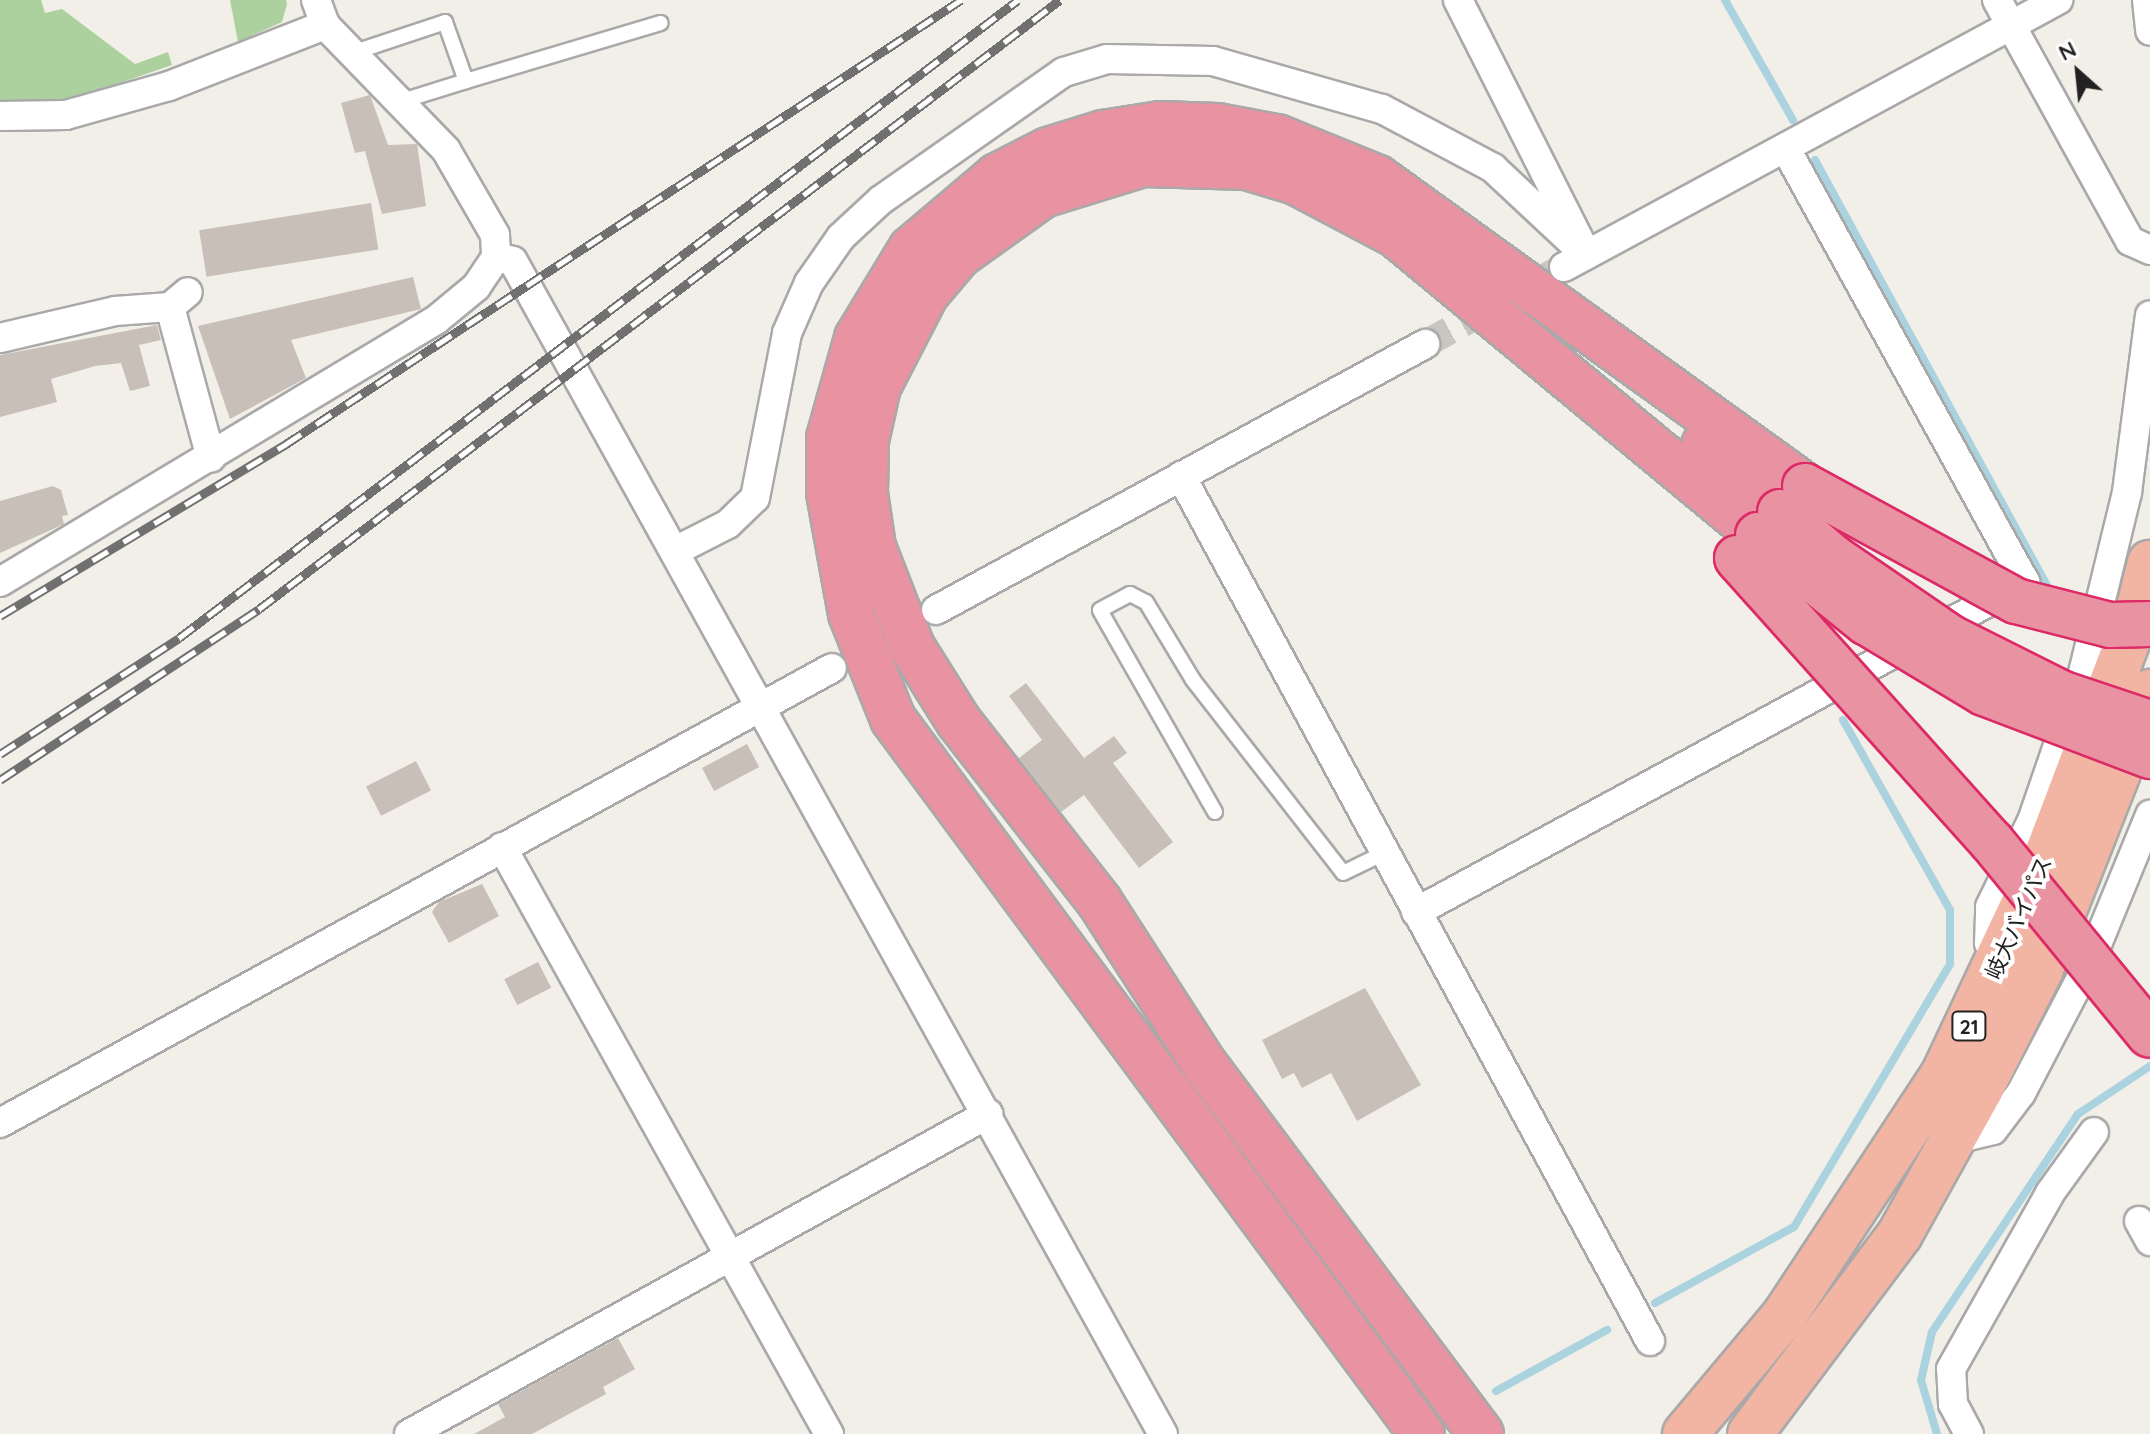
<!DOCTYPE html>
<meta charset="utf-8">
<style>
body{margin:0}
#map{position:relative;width:2150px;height:1434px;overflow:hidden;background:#f2efe9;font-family:Quicksand,"Noto Sans JP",sans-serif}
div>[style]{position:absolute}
.forest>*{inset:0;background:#add19e}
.stream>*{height:8px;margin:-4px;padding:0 4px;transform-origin:4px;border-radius:4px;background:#aad3df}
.building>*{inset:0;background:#c7bfb8;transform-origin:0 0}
.minor-tunnel>*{height:28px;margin-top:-14px;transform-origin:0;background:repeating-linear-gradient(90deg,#c8c6c1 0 28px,transparent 0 42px)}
.roads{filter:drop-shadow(2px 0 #a9a9a9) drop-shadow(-2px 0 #a9a9a9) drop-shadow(0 2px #a9a9a9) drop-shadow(0 -2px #a9a9a9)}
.service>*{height:14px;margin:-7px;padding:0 7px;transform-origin:7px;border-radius:7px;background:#fff}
.minor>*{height:28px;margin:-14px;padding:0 14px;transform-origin:14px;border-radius:14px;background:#fff}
.trunk>*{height:44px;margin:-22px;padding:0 22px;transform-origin:22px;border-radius:22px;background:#f2b4a3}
.motorway>*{height:44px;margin:-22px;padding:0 22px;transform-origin:22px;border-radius:22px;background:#e892a2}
.rail>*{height:9px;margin-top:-4.5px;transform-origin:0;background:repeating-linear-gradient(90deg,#fff 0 18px,#707070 0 36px);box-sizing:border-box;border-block:2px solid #707070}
.bridges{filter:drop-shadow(2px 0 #dc2a67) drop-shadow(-2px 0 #dc2a67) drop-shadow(0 2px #dc2a67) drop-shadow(0 -2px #dc2a67)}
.motorway-bridge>*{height:44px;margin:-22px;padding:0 22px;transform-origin:22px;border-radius:22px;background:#e892a2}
span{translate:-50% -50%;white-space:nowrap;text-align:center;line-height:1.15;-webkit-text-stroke:8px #fff;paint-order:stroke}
.shield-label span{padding:2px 6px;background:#fff;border:2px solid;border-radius:6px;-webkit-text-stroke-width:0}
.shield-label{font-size:20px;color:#222;font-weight:700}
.street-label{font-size:22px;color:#222}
.north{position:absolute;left:2038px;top:32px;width:80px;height:80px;-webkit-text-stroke:6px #fff;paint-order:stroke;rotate:333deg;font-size:22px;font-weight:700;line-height:32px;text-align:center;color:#222}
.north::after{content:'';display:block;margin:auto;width:28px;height:36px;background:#222;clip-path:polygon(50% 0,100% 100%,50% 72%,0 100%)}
</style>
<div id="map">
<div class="forest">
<div style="clip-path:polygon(0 0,41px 0,45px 13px,62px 9px,135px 64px,168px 52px,172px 65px,59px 104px,0 100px)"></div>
<div style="clip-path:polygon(230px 0,286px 0,287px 4px,282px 22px,238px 42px)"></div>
</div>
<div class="stream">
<div style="left:1725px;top:0;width:138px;rotate:60.5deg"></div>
<div style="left:1815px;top:160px;width:495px;rotate:61.4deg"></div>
<div style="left:1655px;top:1303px;width:158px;rotate:-28.7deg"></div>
<div style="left:1794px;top:1227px;width:306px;rotate:-59.3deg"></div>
<div style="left:1950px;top:964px;width:54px;rotate:-90deg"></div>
<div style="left:1950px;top:910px;width:218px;rotate:-119.4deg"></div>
<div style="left:1496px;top:1391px;width:127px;rotate:-28.8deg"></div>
<div style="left:1937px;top:1434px;width:56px;rotate:-106.5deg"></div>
<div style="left:1921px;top:1380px;width:49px;rotate:-77.1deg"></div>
<div style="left:1932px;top:1332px;width:262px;rotate:-56.2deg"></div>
<div style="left:2078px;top:1114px;width:87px;rotate:-33.7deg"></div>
</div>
<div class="building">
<div style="clip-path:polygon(370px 95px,388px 145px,417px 144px,426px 206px,382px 214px,365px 151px,355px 153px,341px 103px)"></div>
<div style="left:371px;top:203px;width:47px;height:174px;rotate:81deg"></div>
<div style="clip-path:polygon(413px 277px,421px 309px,291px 340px,306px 378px,230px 419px,198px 326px)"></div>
<div style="clip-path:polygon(157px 325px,161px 340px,139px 345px,150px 386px,130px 391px,121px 363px,95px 366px,51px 379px,57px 402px,0 417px,0 355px)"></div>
<div style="clip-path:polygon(53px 486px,61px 490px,68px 515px,62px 516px,64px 524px,0 553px,0 501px)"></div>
<div style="clip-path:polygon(1026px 683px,1084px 758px,1114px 736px,1127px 753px,1113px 763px,1173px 842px,1139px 868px,1084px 795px,1061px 812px,1019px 758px,1042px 740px,1009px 696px)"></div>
<div style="left:747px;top:744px;width:26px;height:51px;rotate:62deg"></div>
<div style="left:416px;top:761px;width:33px;height:56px;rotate:63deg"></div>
<div style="clip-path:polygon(482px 884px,499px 916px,449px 943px,432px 912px,439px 902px)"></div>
<div style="left:538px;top:962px;width:29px;height:38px;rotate:63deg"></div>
<div style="clip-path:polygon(1365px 988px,1421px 1085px,1357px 1121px,1331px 1073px,1302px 1088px,1294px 1073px,1282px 1079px,1262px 1040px)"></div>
<div style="clip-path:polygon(618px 1338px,635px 1369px,603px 1387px,606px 1394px,532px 1434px,474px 1434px,505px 1417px,498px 1404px)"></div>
</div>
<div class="minor-tunnel">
<div style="left:1425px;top:344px;width:159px;rotate:-29deg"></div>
</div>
<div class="roads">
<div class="service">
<div style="left:352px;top:53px;width:98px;rotate:-18.4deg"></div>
<div style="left:445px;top:22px;width:63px;rotate:70.4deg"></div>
<div style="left:466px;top:81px;width:70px;rotate:162.6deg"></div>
<div style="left:466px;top:81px;width:203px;rotate:-16.6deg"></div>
<div style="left:1215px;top:812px;width:232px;rotate:-119.7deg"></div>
<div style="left:1100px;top:610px;width:34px;rotate:-28deg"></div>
<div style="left:1130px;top:594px;width:18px;rotate:27deg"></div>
<div style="left:1146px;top:602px;width:91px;rotate:58.9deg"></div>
<div style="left:1193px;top:680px;width:244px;rotate:52.1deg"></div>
<div style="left:1343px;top:873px;width:46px;rotate:-26deg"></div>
</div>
<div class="minor">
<div style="left:316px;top:0;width:27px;rotate:70deg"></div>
<div style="left:325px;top:25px;width:174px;rotate:45.9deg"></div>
<div style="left:446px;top:150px;width:98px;rotate:60deg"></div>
<div style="left:495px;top:235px;width:22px;rotate:87deg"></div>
<div style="left:496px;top:257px;width:17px;rotate:13deg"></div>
<div style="left:513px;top:261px;width:1341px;rotate:61.01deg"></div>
<div style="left:1458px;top:0;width:273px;rotate:63.2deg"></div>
<div style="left:1997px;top:0;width:275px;rotate:61.1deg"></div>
<div style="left:2130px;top:241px;width:22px;rotate:24deg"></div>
<div style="left:2147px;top:0;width:31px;rotate:84deg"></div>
<div style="left:0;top:116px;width:66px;rotate:-0.9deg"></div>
<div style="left:66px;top:115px;width:107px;rotate:-15.7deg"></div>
<div style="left:169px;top:86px;width:168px;rotate:-21.4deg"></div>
<div style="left:1564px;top:267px;width:562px;rotate:-28.39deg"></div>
<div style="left:170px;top:307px;width:156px;rotate:74.8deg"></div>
<div style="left:0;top:338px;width:118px;rotate:-13.2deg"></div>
<div style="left:115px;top:311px;width:55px;rotate:-4.2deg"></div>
<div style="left:170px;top:307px;width:23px;rotate:-40deg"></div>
<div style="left:1181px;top:476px;width:984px;rotate:61.53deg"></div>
<div style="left:677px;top:550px;width:57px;rotate:-27deg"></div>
<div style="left:728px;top:524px;width:37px;rotate:-44deg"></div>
<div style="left:755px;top:498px;width:168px;rotate:-79deg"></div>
<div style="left:787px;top:333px;width:55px;rotate:-66.3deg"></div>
<div style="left:809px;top:283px;width:56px;rotate:-55.2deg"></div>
<div style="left:841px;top:237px;width:54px;rotate:-42.8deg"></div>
<div style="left:881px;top:200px;width:223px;rotate:-35deg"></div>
<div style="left:1064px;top:72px;width:45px;rotate:-16.8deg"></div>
<div style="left:1107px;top:59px;width:106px;rotate:1.1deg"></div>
<div style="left:1213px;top:61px;width:176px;rotate:15.9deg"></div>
<div style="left:1382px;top:109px;width:126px;rotate:28deg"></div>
<div style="left:1493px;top:168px;width:127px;rotate:43.1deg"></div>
<div style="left:0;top:582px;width:509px;rotate:-31deg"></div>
<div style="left:436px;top:320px;width:52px;rotate:-39.5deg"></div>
<div style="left:476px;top:287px;width:36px;rotate:-56deg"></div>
<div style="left:936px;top:610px;width:557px;rotate:-28.54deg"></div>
<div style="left:502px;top:847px;width:672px;rotate:60.88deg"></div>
<div style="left:1416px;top:912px;width:693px;rotate:-28.45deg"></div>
<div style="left:2025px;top:582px;width:496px;rotate:-118.9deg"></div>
<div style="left:2001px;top:963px;width:23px;rotate:-121deg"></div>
<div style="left:1989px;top:943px;width:36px;rotate:-88deg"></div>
<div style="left:1990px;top:907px;width:96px;rotate:-64deg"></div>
<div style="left:2032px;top:821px;width:157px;rotate:-71deg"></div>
<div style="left:2083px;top:673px;width:186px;rotate:-76.3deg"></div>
<div style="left:2127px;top:492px;width:178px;rotate:-82.6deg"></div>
<div style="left:0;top:1123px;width:948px;rotate:-28.67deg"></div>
<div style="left:1952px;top:1140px;width:42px;rotate:-13.7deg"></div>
<div style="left:1993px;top:1130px;width:46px;rotate:-52.9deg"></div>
<div style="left:2021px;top:1093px;width:151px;rotate:-62.4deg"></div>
<div style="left:2091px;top:959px;width:156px;rotate:-67.7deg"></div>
<div style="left:2139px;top:1221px;width:23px;rotate:61deg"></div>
<div style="left:409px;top:1434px;width:662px;rotate:-28.93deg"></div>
<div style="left:1969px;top:1434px;width:34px;rotate:-118deg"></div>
<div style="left:1953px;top:1404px;width:35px;rotate:-93deg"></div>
<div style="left:1951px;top:1369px;width:202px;rotate:-60.6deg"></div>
<div style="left:2050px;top:1193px;width:75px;rotate:-54.2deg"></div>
</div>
<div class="trunk">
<div style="left:1685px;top:1434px;width:154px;rotate:-50deg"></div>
<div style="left:1784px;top:1316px;width:291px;rotate:-56.6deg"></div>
<div style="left:1944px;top:1073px;width:244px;rotate:-64.8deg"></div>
<div style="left:2048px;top:852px;width:249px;rotate:-69.3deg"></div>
<div style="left:2136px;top:619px;width:58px;rotate:-76deg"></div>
<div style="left:1750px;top:1434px;width:250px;rotate:-53.1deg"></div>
<div style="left:1900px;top:1234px;width:165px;rotate:-60.9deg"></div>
<div style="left:1980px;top:1090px;width:133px;rotate:-63.2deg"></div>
<div style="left:2040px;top:971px;width:300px;rotate:-68.5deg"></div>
</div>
<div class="motorway">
<div style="left:1704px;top:445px;width:101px;rotate:41.4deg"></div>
<div style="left:1422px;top:1434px;width:889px;rotate:-126.5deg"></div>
<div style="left:893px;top:719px;width:113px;rotate:-111.8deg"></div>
<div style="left:851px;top:614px;width:123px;rotate:-100.3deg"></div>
<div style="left:829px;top:493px;width:55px;rotate:-90deg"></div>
<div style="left:829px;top:438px;width:104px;rotate:-74.4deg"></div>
<div style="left:857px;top:338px;width:104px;rotate:-58.8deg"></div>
<div style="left:911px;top:249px;width:113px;rotate:-40.3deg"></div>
<div style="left:997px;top:176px;width:57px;rotate:-27deg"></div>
<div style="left:1048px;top:150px;width:58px;rotate:-17.2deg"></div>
<div style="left:1103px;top:133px;width:58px;rotate:-9deg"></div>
<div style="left:1160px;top:124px;width:58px;rotate:2deg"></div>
<div style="left:1218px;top:126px;width:60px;rotate:10.6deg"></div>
<div style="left:1277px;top:137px;width:109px;rotate:22.1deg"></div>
<div style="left:1378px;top:178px;width:526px;rotate:35.8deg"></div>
<div style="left:1481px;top:1434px;width:459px;rotate:-126.8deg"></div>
<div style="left:1206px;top:1067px;width:197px;rotate:-122.8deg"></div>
<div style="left:1099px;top:901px;width:227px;rotate:-128deg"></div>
<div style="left:959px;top:722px;width:89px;rotate:-122.1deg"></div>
<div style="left:912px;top:647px;width:107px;rotate:-111.3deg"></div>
<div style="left:873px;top:547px;width:55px;rotate:-98.4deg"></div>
<div style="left:865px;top:493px;width:52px;rotate:-88.9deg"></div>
<div style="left:866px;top:441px;width:55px;rotate:-77.5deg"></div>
<div style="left:878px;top:387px;width:105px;rotate:-62.7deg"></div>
<div style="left:926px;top:294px;width:51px;rotate:-49.8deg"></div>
<div style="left:959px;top:255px;width:103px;rotate:-35.5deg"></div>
<div style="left:1043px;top:195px;width:106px;rotate:-17.1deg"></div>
<div style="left:1144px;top:164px;width:102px;rotate:1.7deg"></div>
<div style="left:1246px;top:167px;width:52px;rotate:16.7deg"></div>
<div style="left:1296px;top:182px;width:113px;rotate:27.9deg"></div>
<div style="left:1396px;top:235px;width:470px;rotate:39.6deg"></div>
</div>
</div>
<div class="rail">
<div style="left:0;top:616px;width:334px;rotate:-31deg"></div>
<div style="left:286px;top:444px;width:808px;rotate:-33.34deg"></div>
<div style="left:0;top:754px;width:213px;rotate:-32.9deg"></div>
<div style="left:179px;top:638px;width:1054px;rotate:-37.25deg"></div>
<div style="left:0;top:780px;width:310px;rotate:-33.4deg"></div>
<div style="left:259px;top:609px;width:1006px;rotate:-37.25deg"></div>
</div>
<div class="bridges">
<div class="motorway-bridge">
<div style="left:1805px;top:486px;width:240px;rotate:28.6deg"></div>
<div style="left:2016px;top:601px;width:97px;rotate:14.3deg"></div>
<div style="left:2110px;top:625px;width:40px;rotate:-1.4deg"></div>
<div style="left:1780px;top:512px;width:71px;rotate:40.4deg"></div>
<div style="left:1834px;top:558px;width:142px;rotate:34.4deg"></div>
<div style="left:1951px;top:638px;width:125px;rotate:26.6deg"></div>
<div style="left:2063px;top:694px;width:92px;rotate:18.4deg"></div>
<div style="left:1758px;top:535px;width:139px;rotate:38.9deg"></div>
<div style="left:1866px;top:622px;width:138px;rotate:31deg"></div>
<div style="left:1984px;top:693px;width:178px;rotate:20.8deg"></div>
<div style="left:1737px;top:558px;width:382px;rotate:48.1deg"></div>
<div style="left:1992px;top:842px;width:249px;rotate:50.7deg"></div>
</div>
</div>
<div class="shield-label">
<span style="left:1969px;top:1026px">21</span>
</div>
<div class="street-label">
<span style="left:2019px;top:918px;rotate:-66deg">岐大バイパス</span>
</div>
<div class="north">N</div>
</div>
